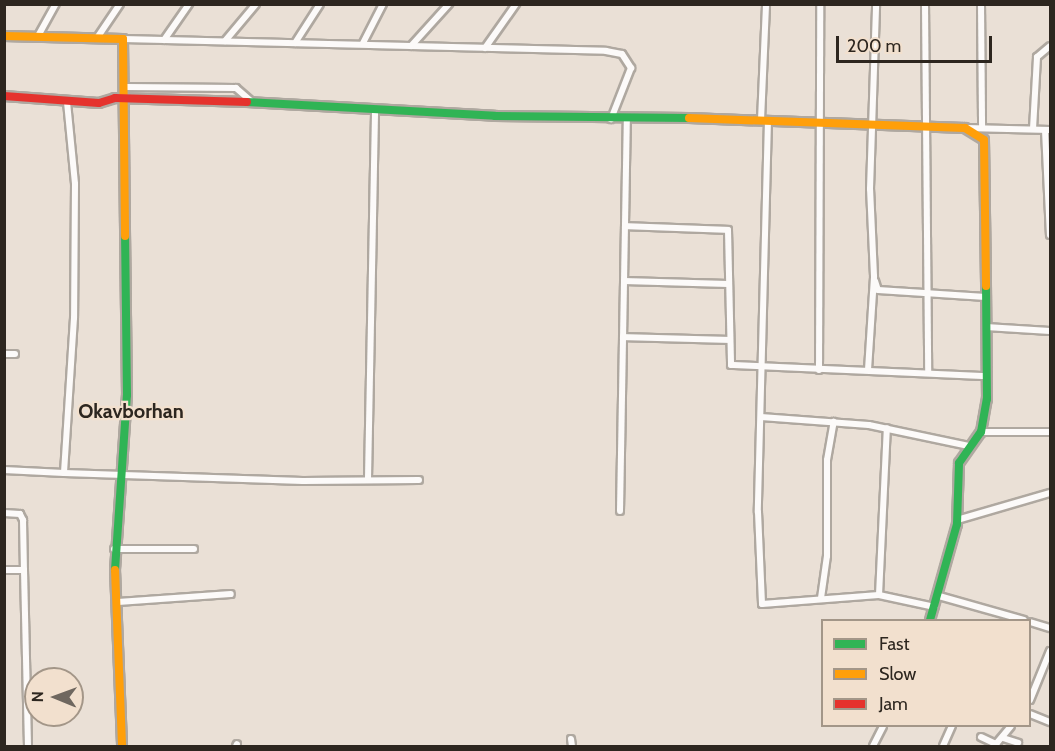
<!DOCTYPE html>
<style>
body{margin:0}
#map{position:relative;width:1055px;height:751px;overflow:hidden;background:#eae0d6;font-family:Cabin,sans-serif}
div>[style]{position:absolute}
.roads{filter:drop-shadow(2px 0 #afa8a0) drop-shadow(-2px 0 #afa8a0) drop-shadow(0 2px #afa8a0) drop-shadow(0 -2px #afa8a0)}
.street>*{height:6px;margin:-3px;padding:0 3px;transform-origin:3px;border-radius:3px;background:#fcfaf9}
.fast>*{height:8px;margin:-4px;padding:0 4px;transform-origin:4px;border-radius:4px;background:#30b455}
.slow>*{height:8px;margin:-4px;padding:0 4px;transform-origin:4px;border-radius:4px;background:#ff9f0a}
.jam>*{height:8px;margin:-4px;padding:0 4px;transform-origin:4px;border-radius:4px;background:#e5322d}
span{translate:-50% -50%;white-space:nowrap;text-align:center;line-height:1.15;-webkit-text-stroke:4.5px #f2e0ce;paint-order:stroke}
.quarter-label{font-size:20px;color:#2d261f;font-weight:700}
.frame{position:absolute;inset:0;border:6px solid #2d261f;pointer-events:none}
.legend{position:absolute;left:821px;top:619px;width:210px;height:108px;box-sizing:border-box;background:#f2e0ce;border:2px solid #a39688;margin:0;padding:8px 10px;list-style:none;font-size:18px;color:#2d261f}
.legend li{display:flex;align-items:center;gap:12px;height:30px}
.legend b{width:30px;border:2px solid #a39688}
.north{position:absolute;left:24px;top:667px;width:60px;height:60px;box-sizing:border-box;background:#f2e0ce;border:2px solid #a39688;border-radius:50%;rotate:271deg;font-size:16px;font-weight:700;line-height:24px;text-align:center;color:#2d261f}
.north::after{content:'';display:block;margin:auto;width:21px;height:27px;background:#6f675f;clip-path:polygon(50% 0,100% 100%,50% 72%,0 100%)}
.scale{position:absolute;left:836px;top:36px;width:156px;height:27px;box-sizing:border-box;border:3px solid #2d261f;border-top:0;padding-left:8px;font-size:18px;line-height:21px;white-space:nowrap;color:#2d261f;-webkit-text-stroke:4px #f2e0ce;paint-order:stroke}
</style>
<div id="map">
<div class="roads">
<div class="street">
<div style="left:925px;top:4px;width:369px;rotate:89.5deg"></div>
<div style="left:981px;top:4px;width:124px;rotate:89.5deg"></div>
<div style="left:38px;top:36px;width:37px;rotate:-61deg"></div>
<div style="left:97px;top:38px;width:41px;rotate:-55.9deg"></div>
<div style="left:123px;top:39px;width:483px;rotate:1.4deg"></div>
<div style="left:606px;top:51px;width:16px;rotate:11deg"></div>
<div style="left:622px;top:54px;width:17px;rotate:57deg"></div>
<div style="left:631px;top:68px;width:55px;rotate:111.4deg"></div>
<div style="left:164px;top:40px;width:44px;rotate:-55.2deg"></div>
<div style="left:225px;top:41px;width:48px;rotate:-50deg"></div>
<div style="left:295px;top:43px;width:46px;rotate:-57.3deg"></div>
<div style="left:363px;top:43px;width:44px;rotate:-62.9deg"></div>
<div style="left:411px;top:46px;width:57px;rotate:-47.9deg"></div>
<div style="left:485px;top:48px;width:54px;rotate:-54.8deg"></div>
<div style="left:126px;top:87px;width:110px;rotate:0.5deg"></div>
<div style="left:236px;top:88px;width:21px;rotate:41deg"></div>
<div style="left:67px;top:102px;width:82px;rotate:84.4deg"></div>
<div style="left:75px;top:184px;width:134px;rotate:90.4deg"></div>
<div style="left:74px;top:318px;width:155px;rotate:93.7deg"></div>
<div style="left:64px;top:473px;width:239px;rotate:1.9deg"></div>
<div style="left:303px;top:481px;width:116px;rotate:-0.5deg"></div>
<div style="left:761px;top:120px;width:116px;rotate:-87.5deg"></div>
<div style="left:768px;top:120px;width:392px;rotate:91.5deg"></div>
<div style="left:758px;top:512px;width:92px;rotate:87.5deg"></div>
<div style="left:762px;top:604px;width:117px;rotate:-4.4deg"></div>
<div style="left:879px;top:595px;width:57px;rotate:12.1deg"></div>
<div style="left:966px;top:128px;width:84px;rotate:1.4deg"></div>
<div style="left:1033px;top:129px;width:72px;rotate:-86.8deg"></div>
<div style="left:1037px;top:57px;width:17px;rotate:-40deg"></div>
<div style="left:1045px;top:130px;width:105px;rotate:87.3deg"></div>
<div style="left:625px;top:226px;width:103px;rotate:2.2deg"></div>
<div style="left:728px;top:230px;width:135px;rotate:88.7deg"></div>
<div style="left:731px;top:365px;width:254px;rotate:2.5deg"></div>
<div style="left:624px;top:281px;width:104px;rotate:1.7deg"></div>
<div style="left:875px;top:281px;width:9px;rotate:72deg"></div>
<div style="left:878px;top:290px;width:108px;rotate:3.7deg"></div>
<div style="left:986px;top:327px;width:64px;rotate:3.6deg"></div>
<div style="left:623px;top:337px;width:105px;rotate:1.6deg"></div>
<div style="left:4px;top:354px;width:11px"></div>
<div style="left:819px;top:370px;width:366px;rotate:-89.8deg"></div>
<div style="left:868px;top:370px;width:94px;rotate:-86.3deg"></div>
<div style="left:874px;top:276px;width:87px;rotate:-92.6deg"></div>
<div style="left:870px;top:189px;width:185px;rotate:-88.1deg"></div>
<div style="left:761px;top:417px;width:108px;rotate:4.2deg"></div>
<div style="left:869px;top:425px;width:102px;rotate:11.9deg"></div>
<div style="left:981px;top:432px;width:69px"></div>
<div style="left:4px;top:470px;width:60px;rotate:2.9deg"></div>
<div style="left:368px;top:478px;width:369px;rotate:-88.9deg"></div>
<div style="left:620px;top:511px;width:391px;rotate:-89deg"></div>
<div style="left:4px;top:513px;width:16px;rotate:4deg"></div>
<div style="left:20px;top:514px;width:7px;rotate:63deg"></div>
<div style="left:23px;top:520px;width:50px;rotate:88.9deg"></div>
<div style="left:957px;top:520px;width:97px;rotate:-16.2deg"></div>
<div style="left:114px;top:549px;width:80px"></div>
<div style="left:4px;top:570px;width:20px"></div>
<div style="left:24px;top:570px;width:176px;rotate:88.7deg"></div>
<div style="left:879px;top:595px;width:167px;rotate:-87.3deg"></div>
<div style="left:939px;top:596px;width:88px;rotate:15.8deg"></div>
<div style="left:821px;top:598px;width:42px;rotate:-81.9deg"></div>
<div style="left:827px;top:556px;width:96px;rotate:-90deg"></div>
<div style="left:827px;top:460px;width:39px;rotate:-80deg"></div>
<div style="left:118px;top:602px;width:113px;rotate:-4deg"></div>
<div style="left:1030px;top:622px;width:21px;rotate:17deg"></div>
<div style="left:1030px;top:700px;width:53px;rotate:-67.8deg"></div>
<div style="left:1030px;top:714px;width:22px;rotate:22deg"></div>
<div style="left:981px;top:737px;width:17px;rotate:25deg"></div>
<div style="left:996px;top:744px;width:23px;rotate:-50deg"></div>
<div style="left:1003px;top:738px;width:16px;rotate:18deg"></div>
<div style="left:571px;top:739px;width:7px;rotate:82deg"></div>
<div style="left:236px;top:746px;width:2px;rotate:-63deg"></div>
<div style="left:873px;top:746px;width:22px;rotate:-63deg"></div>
<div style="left:943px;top:746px;width:22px;rotate:-66deg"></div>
</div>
<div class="fast">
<div style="left:247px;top:102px;width:248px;rotate:3.2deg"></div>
<div style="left:495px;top:116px;width:194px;rotate:0.6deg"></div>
<div style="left:115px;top:570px;width:175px;rotate:-86.1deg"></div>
<div style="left:127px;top:395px;width:159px;rotate:-90.7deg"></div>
<div style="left:930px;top:620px;width:100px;rotate:-74.3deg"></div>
<div style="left:957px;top:524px;width:61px;rotate:-88.1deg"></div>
<div style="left:959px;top:463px;width:38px;rotate:-55deg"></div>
<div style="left:981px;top:432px;width:34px;rotate:-80deg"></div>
<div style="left:987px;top:399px;width:113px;rotate:-90.5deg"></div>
</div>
<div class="slow">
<div style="left:4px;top:36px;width:119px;rotate:1.4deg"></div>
<div style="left:123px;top:39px;width:197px;rotate:89.4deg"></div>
<div style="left:689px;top:118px;width:276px;rotate:2.1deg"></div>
<div style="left:965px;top:128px;width:22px;rotate:32deg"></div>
<div style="left:984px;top:140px;width:146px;rotate:89.2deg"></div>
<div style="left:115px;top:570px;width:176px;rotate:87.7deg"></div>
</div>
<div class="jam">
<div style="left:4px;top:96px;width:95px;rotate:4.2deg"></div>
<div style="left:99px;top:103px;width:17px;rotate:-17deg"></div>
<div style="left:115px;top:98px;width:132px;rotate:1.7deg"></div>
</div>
</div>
<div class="quarter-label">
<span style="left:131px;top:411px">Okavborhan</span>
</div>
<div class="frame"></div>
<ul class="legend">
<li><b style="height:8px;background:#30b455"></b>Fast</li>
<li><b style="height:8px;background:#ff9f0a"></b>Slow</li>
<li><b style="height:8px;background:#e5322d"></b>Jam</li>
</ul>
<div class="north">N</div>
<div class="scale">200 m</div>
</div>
